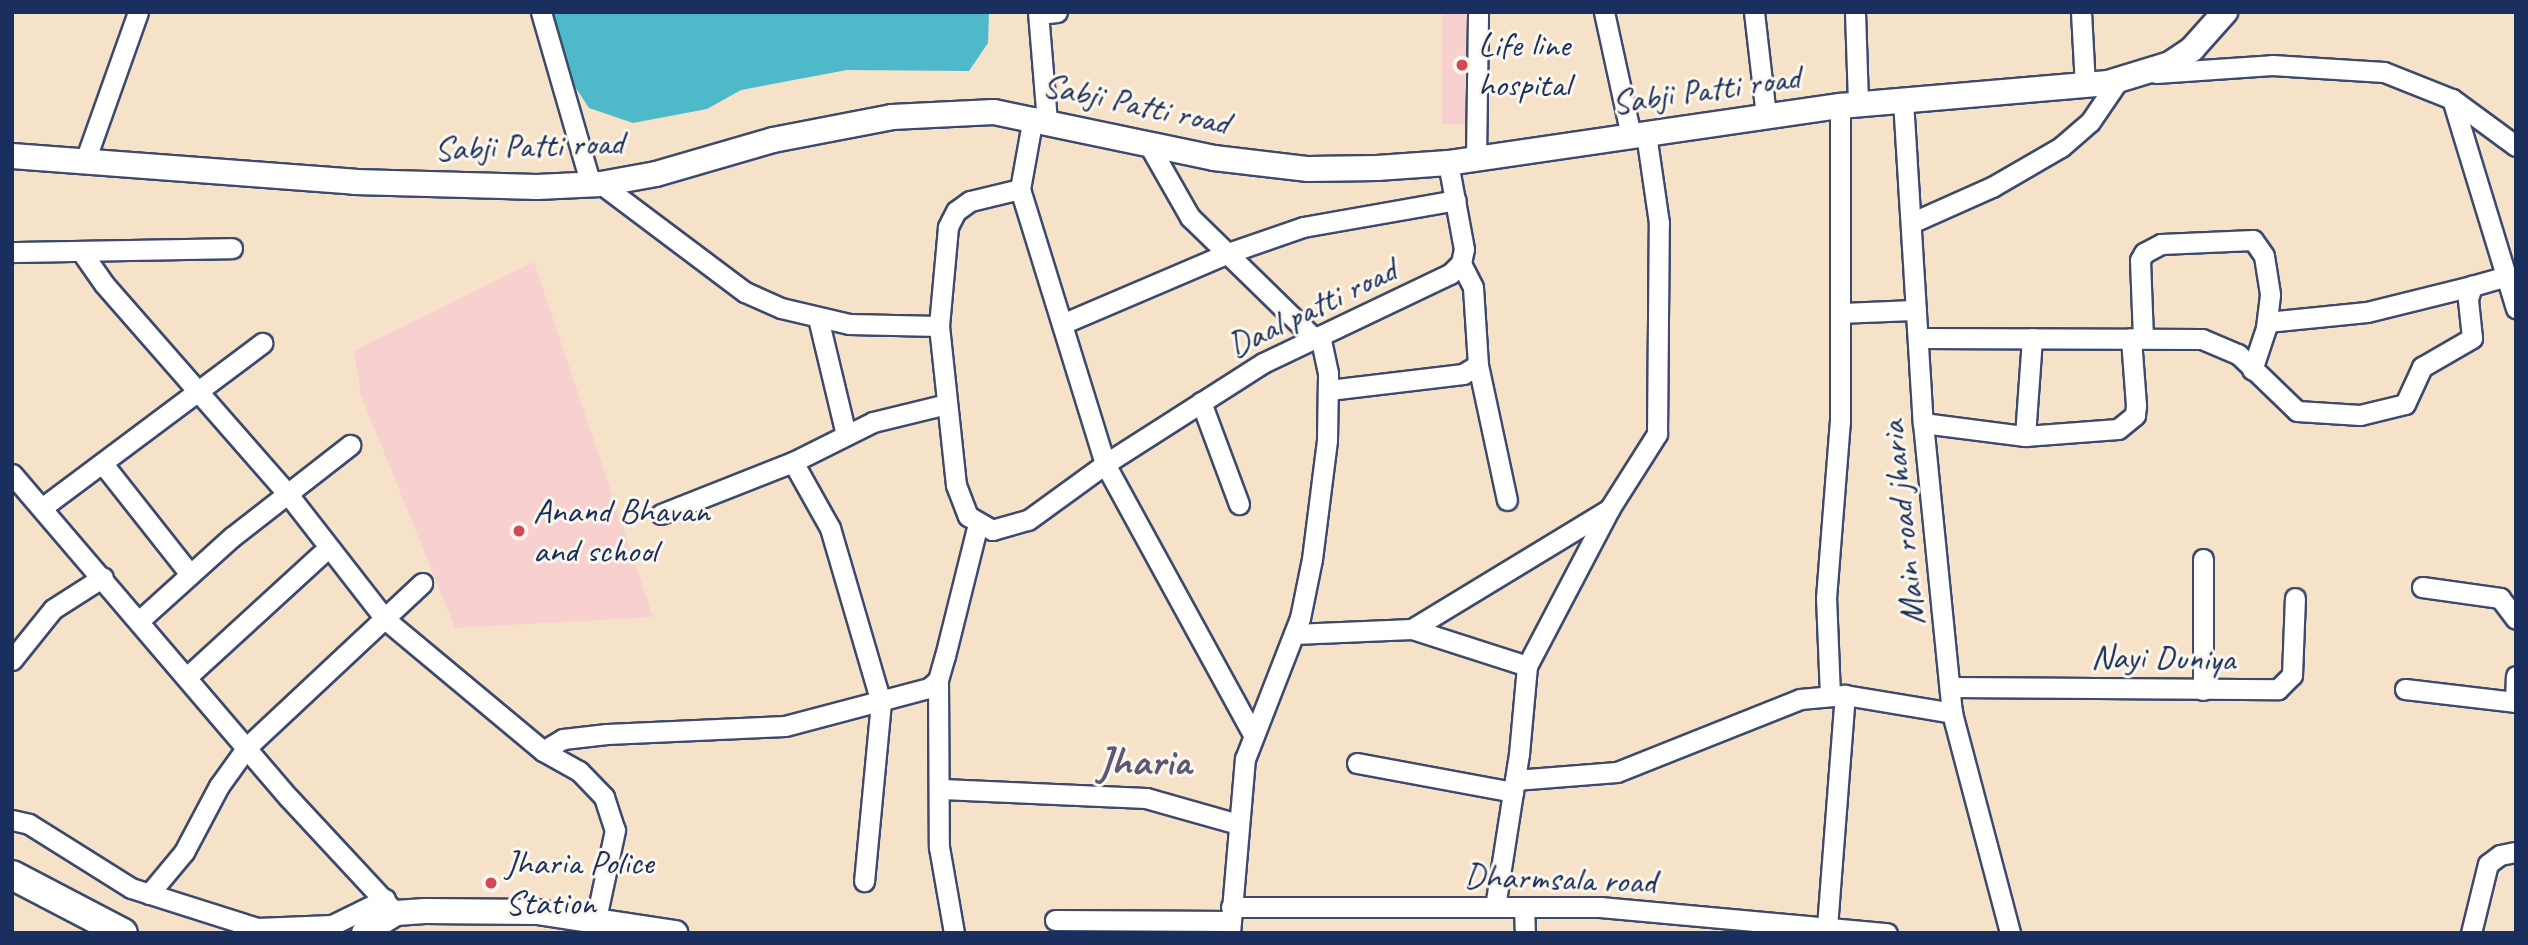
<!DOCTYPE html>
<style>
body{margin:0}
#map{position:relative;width:2528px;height:945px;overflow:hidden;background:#f5e2c8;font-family:Caveat,sans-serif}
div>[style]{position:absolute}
.built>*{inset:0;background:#f7d0cf;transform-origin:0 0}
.water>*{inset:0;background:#4ebac9}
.roads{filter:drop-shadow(2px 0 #3c4a6e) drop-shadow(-2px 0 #3c4a6e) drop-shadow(0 2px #3c4a6e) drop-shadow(0 -2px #3c4a6e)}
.minor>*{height:19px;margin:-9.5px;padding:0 9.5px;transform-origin:9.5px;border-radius:9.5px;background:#fff}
.major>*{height:24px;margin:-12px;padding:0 12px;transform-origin:12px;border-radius:12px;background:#fff}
.highway>*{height:28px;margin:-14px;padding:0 14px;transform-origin:14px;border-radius:14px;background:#fff}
.dots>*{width:19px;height:19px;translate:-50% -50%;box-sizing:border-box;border:4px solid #fbf7ec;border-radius:50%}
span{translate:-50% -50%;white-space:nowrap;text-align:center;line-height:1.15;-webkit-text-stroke:6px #fbf7ec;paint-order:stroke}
.poi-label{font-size:35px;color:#1b2f5e}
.left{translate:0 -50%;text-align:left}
.street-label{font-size:35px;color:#1b2f5e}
.district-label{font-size:42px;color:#5c5874;font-weight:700}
.frame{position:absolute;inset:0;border:14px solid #1b2f5e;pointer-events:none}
</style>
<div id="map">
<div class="built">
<div style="left:1442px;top:12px;width:40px;height:112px"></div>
<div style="clip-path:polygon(534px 262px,653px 617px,455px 628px,361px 395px,354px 351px)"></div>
</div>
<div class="water">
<div style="clip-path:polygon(539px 12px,989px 12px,988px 43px,969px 71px,847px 70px,741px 90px,707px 109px,633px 123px,589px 108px,557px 59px)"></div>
</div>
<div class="roads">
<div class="minor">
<div style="left:541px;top:12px;width:180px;rotate:73.9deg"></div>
<div style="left:1038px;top:12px;width:109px;rotate:85.3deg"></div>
<div style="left:1604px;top:12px;width:127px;rotate:77.7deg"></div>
<div style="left:1754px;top:12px;width:105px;rotate:83.4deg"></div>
<div style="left:1855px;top:12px;width:92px;rotate:88.1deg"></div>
<div style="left:2081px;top:12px;width:74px;rotate:86.9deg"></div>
<div style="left:1039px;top:14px;width:18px;rotate:-6deg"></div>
<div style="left:2156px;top:73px;width:116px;rotate:-3.9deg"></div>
<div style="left:2272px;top:65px;width:112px;rotate:3.6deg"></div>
<div style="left:2384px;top:72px;width:73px;rotate:21.7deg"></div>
<div style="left:2452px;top:99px;width:79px;rotate:36.3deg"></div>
<div style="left:2452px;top:99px;width:219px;rotate:73deg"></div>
<div style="left:1903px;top:100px;width:324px;rotate:86.5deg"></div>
<div style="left:1923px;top:423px;width:291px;rotate:84.3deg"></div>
<div style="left:1952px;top:713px;width:228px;rotate:75.2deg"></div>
<div style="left:1033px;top:117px;width:73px;rotate:100.2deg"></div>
<div style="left:1020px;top:189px;width:288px;rotate:72.8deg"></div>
<div style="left:1105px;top:464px;width:307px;rotate:61.3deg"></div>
<div style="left:1150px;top:147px;width:81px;rotate:60.3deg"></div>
<div style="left:1190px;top:217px;width:173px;rotate:44.3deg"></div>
<div style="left:1476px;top:159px;width:147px;rotate:-89.2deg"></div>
<div style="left:85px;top:161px;width:158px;rotate:-70.4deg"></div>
<div style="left:601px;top:184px;width:180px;rotate:36.9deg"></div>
<div style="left:745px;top:292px;width:39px;rotate:24deg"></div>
<div style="left:781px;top:308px;width:70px;rotate:13.2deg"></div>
<div style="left:849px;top:324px;width:90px;rotate:1.3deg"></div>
<div style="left:1020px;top:189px;width:51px;rotate:166.5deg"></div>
<div style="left:970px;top:201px;width:17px;rotate:144deg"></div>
<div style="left:956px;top:211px;width:18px;rotate:117deg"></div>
<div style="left:948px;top:227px;width:99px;rotate:95.2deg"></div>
<div style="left:939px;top:326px;width:160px;rotate:83.9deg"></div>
<div style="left:956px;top:485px;width:33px;rotate:69deg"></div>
<div style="left:968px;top:516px;width:28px;rotate:30deg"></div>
<div style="left:992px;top:530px;width:37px;rotate:-16deg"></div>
<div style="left:1028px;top:520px;width:95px;rotate:-36deg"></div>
<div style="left:1105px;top:464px;width:188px;rotate:-32.6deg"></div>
<div style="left:1263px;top:363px;width:207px;rotate:-25.5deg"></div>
<div style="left:1450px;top:274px;width:16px;rotate:-45deg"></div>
<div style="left:1461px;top:263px;width:14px;rotate:-78deg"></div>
<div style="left:1464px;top:249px;width:87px;rotate:-100.5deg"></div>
<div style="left:1911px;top:223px;width:89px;rotate:-24deg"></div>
<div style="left:1992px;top:187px;width:80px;rotate:-30.1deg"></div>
<div style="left:2061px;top:147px;width:38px;rotate:-41deg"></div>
<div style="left:2090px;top:122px;width:50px;rotate:-55.7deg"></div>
<div style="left:81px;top:251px;width:40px;rotate:55.1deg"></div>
<div style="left:104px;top:284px;width:278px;rotate:48.8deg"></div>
<div style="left:287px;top:493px;width:161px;rotate:52.1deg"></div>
<div style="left:386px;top:620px;width:204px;rotate:39.8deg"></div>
<div style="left:543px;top:751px;width:23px;rotate:-31deg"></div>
<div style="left:563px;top:739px;width:44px;rotate:-6.5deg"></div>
<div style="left:607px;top:734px;width:178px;rotate:-2.6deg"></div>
<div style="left:785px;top:726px;width:149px;rotate:-14.8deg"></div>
<div style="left:929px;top:688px;width:12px;rotate:-42deg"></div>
<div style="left:938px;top:680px;width:25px;rotate:-74deg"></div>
<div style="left:945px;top:656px;width:136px;rotate:-76deg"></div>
<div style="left:12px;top:252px;width:220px;rotate:-1deg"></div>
<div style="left:1841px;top:313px;width:75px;rotate:-2.3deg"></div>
<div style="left:818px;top:318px;width:120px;rotate:76.5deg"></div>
<div style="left:2267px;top:322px;width:100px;rotate:-5.7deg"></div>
<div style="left:2367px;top:312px;width:108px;rotate:-13.9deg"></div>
<div style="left:1062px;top:324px;width:184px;rotate:-23.1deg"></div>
<div style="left:1231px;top:252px;width:76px;rotate:-19.1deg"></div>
<div style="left:1303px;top:227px;width:155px;rotate:-10deg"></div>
<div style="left:1918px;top:338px;width:284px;rotate:0.2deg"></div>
<div style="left:2202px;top:339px;width:39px;rotate:23deg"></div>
<div style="left:2238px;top:354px;width:82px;rotate:44deg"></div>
<div style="left:2297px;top:411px;width:63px;rotate:3.6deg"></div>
<div style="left:2360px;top:415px;width:46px;rotate:-13.7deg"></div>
<div style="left:2405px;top:404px;width:41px;rotate:-65.3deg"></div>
<div style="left:2422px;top:367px;width:58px;rotate:-30.1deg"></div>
<div style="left:2472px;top:338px;width:39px;rotate:-96deg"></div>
<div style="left:2468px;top:299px;width:14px;rotate:-73deg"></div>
<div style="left:2472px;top:286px;width:35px;rotate:-16deg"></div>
<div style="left:2143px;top:338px;width:78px;rotate:-92.2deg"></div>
<div style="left:2140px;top:260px;width:8px;rotate:-60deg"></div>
<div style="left:2144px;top:253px;width:19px;rotate:-28deg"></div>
<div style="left:2161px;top:244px;width:92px;rotate:-2.5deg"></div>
<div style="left:2253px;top:240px;width:19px;rotate:55deg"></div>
<div style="left:2264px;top:256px;width:39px;rotate:81deg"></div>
<div style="left:2270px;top:295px;width:33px;rotate:97deg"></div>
<div style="left:2266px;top:328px;width:44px;rotate:108.4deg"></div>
<div style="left:1478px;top:365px;width:138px;rotate:77.9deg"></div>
<div style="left:1329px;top:390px;width:135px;rotate:-6.8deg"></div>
<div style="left:1463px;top:374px;width:17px;rotate:-31deg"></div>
<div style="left:1478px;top:365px;width:78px;rotate:-93.7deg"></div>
<div style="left:1473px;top:287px;width:27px;rotate:-117deg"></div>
<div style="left:1201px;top:402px;width:109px;rotate:69.6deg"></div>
<div style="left:1923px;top:423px;width:103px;rotate:7.3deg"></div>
<div style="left:2025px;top:436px;width:93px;rotate:-4.3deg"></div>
<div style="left:2118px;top:429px;width:22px;rotate:-39deg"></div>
<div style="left:2135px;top:415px;width:10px;rotate:-84deg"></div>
<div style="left:2136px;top:405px;width:67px;rotate:-94.3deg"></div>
<div style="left:2025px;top:436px;width:98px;rotate:-85.9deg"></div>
<div style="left:793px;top:462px;width:76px;rotate:60.7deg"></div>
<div style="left:830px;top:528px;width:181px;rotate:73.7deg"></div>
<div style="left:881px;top:702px;width:180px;rotate:95.4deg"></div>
<div style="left:103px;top:464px;width:140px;rotate:51.7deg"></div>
<div style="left:12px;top:474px;width:426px;rotate:49.5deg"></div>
<div style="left:289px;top:798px;width:157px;rotate:47.1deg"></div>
<div style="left:43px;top:507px;width:274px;rotate:-36.8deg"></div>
<div style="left:661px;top:514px;width:142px;rotate:-21.5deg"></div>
<div style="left:793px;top:462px;width:89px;rotate:-26.6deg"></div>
<div style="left:873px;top:422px;width:76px;rotate:-13.7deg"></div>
<div style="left:2422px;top:587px;width:79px;rotate:8deg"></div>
<div style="left:2500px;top:598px;width:26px;rotate:53deg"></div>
<div style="left:140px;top:620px;width:124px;rotate:-42.1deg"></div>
<div style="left:232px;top:537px;width:150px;rotate:-37.9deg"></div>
<div style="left:1412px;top:629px;width:231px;rotate:-31.3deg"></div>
<div style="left:1294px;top:634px;width:118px;rotate:-2.4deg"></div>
<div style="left:1412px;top:629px;width:121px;rotate:17.8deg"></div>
<div style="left:12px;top:660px;width:65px;rotate:-51.2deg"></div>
<div style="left:53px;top:609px;width:59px;rotate:-32.6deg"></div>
<div style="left:188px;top:676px;width:180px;rotate:-42.5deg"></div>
<div style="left:938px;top:680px;width:167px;rotate:89.7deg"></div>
<div style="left:939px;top:847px;width:87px;rotate:80.1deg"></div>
<div style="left:1951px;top:687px;width:327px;rotate:0.4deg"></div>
<div style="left:2278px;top:689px;width:20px;rotate:-45deg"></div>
<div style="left:2292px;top:675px;width:77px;rotate:-87.8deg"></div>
<div style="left:2405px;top:689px;width:112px;rotate:6.7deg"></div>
<div style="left:2203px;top:690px;width:131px;rotate:-90deg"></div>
<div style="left:1830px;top:696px;width:98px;rotate:-92.3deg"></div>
<div style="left:1826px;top:598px;width:177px;rotate:-85.5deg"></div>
<div style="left:1840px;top:422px;width:316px;rotate:-90deg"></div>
<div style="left:2515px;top:702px;width:26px;rotate:-88deg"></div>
<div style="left:543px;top:751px;width:41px;rotate:29.1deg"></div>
<div style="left:579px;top:771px;width:36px;rotate:46deg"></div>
<div style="left:604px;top:797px;width:35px;rotate:72deg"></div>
<div style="left:615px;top:830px;width:91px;rotate:102.1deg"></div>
<div style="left:1357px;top:763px;width:159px;rotate:10.5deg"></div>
<div style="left:1515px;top:780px;width:102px;rotate:-4.5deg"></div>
<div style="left:1617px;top:772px;width:197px;rotate:-21.7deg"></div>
<div style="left:1800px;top:699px;width:45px;rotate:-5.1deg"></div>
<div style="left:1845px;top:695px;width:109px;rotate:9.5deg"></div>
<div style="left:942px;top:789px;width:204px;rotate:2.5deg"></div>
<div style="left:1146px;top:798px;width:96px;rotate:15.8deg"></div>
<div style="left:12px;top:820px;width:17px;rotate:13deg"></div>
<div style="left:29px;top:824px;width:120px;rotate:32.1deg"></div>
<div style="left:131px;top:888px;width:132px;rotate:17.6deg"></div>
<div style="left:257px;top:928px;width:75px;rotate:-2.3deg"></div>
<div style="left:332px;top:925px;width:59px;rotate:-26.1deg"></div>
<div style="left:149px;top:894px;width:55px;rotate:-50.2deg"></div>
<div style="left:184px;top:852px;width:75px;rotate:-62.1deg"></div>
<div style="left:219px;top:786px;width:48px;rotate:-54.3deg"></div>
<div style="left:247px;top:747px;width:240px;rotate:-43.1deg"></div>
<div style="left:1231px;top:907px;width:369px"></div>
<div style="left:1600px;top:907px;width:288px;rotate:5.2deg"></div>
<div style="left:1495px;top:907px;width:155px;rotate:-81.1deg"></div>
<div style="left:1519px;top:754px;width:88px;rotate:-84.8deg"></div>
<div style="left:1527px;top:666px;width:178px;rotate:-62.3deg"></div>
<div style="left:1610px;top:508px;width:88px;rotate:-57.6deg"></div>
<div style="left:1657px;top:434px;width:211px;rotate:-89.5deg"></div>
<div style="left:1659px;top:223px;width:90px;rotate:-98.3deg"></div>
<div style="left:1524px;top:907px;width:26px;rotate:88deg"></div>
<div style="left:1055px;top:920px;width:176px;rotate:0.3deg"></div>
<div style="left:1827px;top:927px;width:233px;rotate:-85.6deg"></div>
<div style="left:1230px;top:933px;width:175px;rotate:-85.1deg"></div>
<div style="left:1245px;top:759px;width:151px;rotate:-68.7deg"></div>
<div style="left:1300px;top:618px;width:60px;rotate:-78.5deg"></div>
<div style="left:1312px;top:559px;width:120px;rotate:-82.8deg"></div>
<div style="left:1327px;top:440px;width:67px;rotate:-89.1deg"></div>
<div style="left:1328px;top:373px;width:38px;rotate:-102deg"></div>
<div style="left:2471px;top:933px;width:71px;rotate:-76.2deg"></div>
<div style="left:2488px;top:864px;width:15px;rotate:-37deg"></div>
<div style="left:2500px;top:855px;width:16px;rotate:-11deg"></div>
</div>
<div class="major">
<div style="left:12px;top:156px;width:344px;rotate:4.3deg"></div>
<div style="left:355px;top:182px;width:182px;rotate:1.6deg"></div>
<div style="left:537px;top:187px;width:64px;rotate:-2.7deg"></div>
<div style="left:601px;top:184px;width:56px;rotate:-10.3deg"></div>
<div style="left:656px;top:174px;width:122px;rotate:-16.2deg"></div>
<div style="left:773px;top:140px;width:121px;rotate:-10.9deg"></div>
<div style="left:892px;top:117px;width:102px;rotate:-2.8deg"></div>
<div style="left:994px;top:112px;width:225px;rotate:11.8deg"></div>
<div style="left:1214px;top:158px;width:95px;rotate:6.7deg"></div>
<div style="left:1308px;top:169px;width:69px;rotate:-0.8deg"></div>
<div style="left:1377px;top:168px;width:71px;rotate:-4deg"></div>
<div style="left:1448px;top:163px;width:396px;rotate:-8.3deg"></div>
<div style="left:1840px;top:106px;width:269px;rotate:-4.9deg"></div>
<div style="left:2108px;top:83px;width:65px;rotate:-17deg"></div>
<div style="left:2170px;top:64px;width:27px;rotate:-34deg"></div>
<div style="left:2192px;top:49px;width:50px;rotate:-48.3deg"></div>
<div style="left:364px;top:933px;width:38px;rotate:-32deg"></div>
<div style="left:396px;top:913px;width:29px;rotate:-4deg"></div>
<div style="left:425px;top:911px;width:112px;rotate:0.5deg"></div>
<div style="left:537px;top:912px;width:140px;rotate:8.7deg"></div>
</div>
<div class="highway">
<div style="left:12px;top:875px;width:125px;rotate:27.6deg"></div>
</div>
</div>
<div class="dots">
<div style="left:1462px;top:65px;background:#d1495b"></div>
<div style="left:519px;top:531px;background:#d1495b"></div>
<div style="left:491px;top:883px;background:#d1495b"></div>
</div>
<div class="poi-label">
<span class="left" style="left:1478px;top:65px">Life line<br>hospital</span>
<span class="left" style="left:533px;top:531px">Anand Bhavan<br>and school</span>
<span class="left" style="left:505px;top:883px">Jharia Police<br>Station</span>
</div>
<div class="street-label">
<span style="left:1706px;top:90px;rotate:-8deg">Sabji Patti road</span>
<span style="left:1136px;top:104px;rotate:12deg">Sabji Patti road</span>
<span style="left:529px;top:146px;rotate:-2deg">Sabji Patti road</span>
<span style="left:1312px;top:308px;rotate:-26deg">Daal patti road</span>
<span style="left:1903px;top:523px;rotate:-96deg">Main road jharia</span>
<span style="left:2163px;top:658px;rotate:1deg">Nayi Duniya</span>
<span style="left:1560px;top:879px;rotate:2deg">Dharmsala road</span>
</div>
<div class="district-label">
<span style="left:1144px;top:762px">Jharia</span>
</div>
<div class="frame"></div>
</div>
